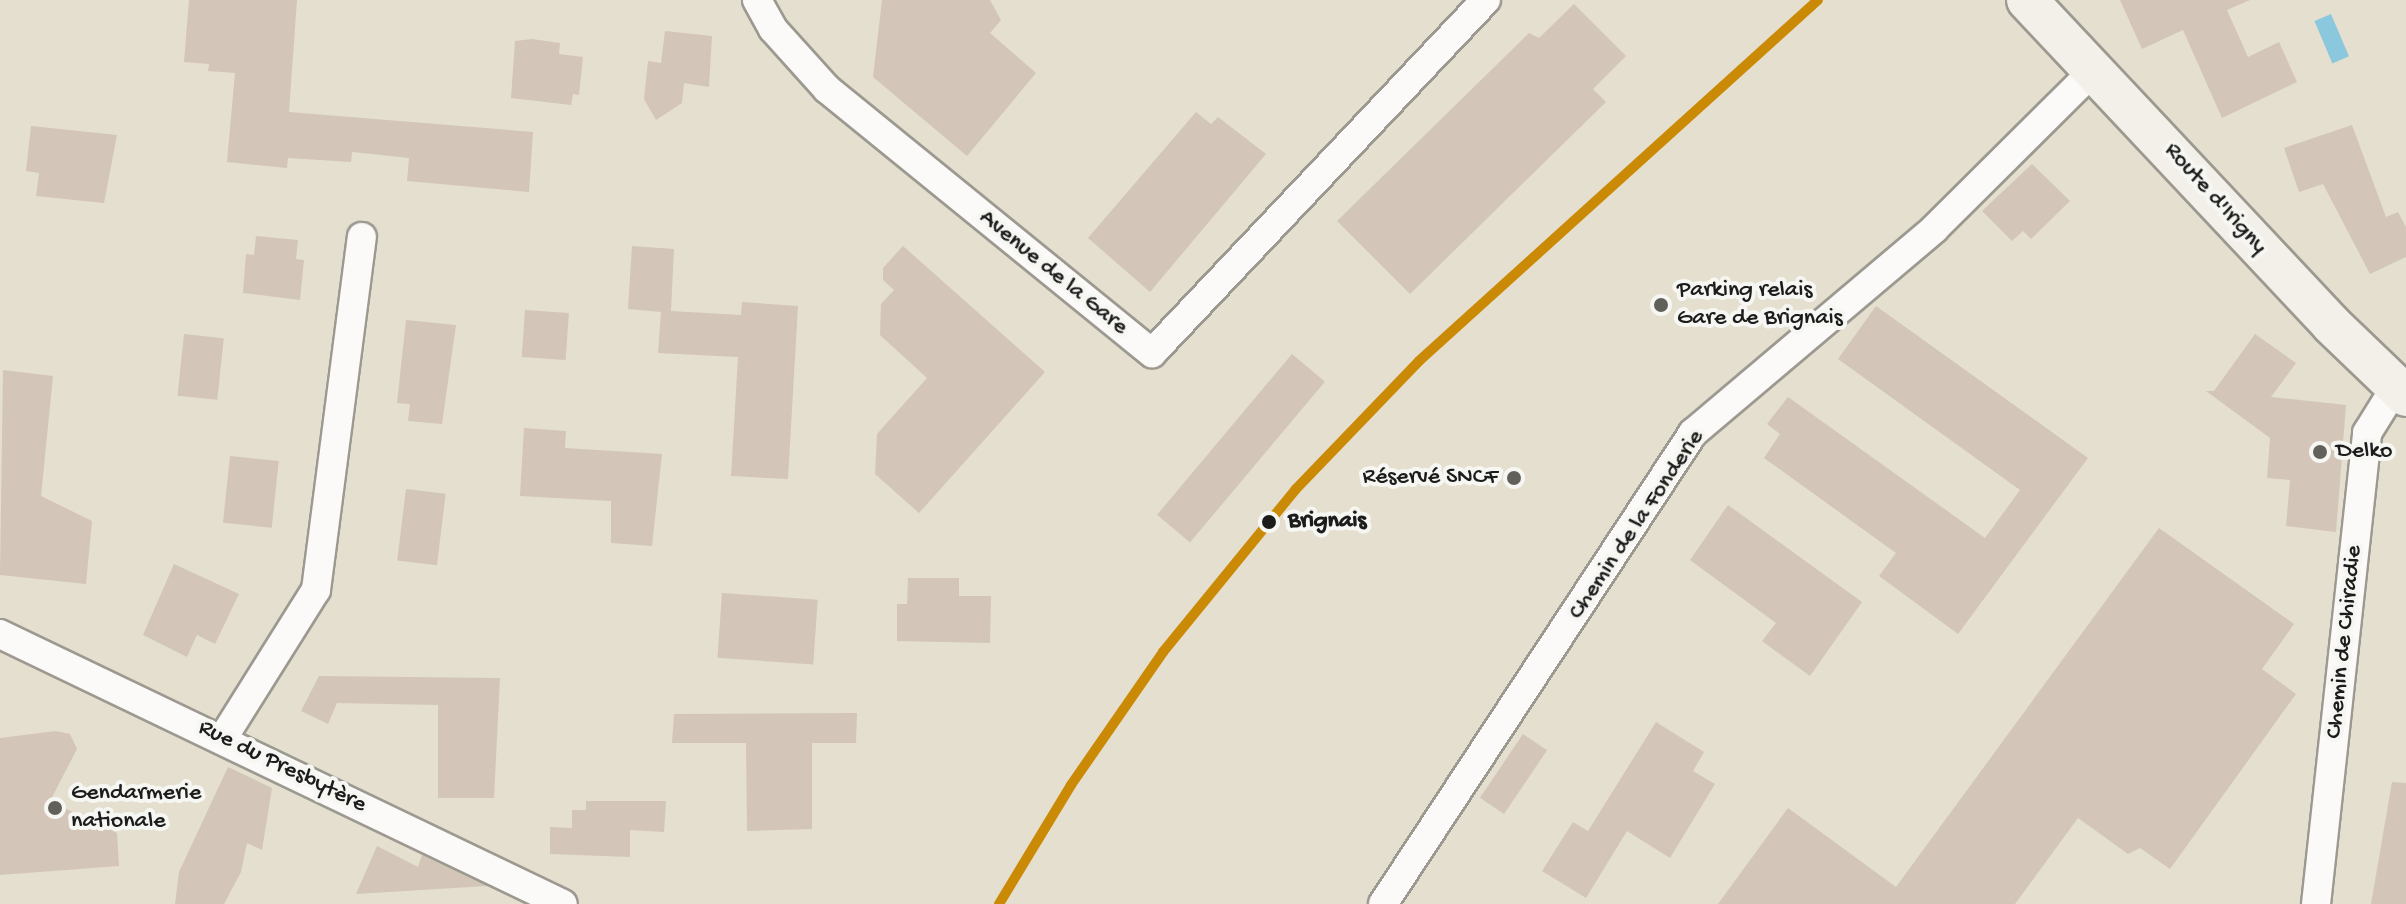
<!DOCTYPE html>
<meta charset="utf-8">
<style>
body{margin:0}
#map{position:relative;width:2406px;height:904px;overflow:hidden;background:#e5dfd0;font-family:"Gochi Hand",sans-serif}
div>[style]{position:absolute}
.water>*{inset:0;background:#8bc7dd;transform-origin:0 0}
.building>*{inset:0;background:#d3c5b7;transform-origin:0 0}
.roads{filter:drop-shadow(2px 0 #9c9990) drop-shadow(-2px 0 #9c9990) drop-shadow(0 2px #9c9990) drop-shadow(0 -2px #9c9990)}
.street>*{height:28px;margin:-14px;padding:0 14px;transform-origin:14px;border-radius:14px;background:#fbfaf8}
.secondary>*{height:40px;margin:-20px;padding:0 20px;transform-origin:20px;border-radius:20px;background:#f3f0ea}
.rail-1>*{height:10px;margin:-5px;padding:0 5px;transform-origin:5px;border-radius:5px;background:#cb8a06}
.dots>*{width:22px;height:22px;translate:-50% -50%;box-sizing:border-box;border:4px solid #f6f6f2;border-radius:50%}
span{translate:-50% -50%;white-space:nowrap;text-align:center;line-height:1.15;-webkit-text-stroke:8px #f6f6f2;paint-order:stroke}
.street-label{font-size:24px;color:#1c1c1c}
.poi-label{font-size:24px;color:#1c1c1c}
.left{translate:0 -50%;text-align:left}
.right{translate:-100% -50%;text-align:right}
.stop-label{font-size:24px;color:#1c1c1c;font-weight:700}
</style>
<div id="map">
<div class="water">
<div style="left:2331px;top:14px;width:46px;height:18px;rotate:67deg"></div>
</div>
<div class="building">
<div style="clip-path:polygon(189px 0,297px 0,289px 112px,533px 132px,529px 192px,407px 181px,409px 158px,352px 152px,351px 162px,288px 158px,287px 168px,227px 162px,235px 73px,208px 71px,209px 64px,184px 62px)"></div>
<div style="clip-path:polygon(882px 0,990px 0,1001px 20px,990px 33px,1036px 73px,967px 156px,873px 77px)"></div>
<div style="clip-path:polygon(2120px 0,2250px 0,2227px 10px,2248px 57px,2279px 42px,2297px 82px,2222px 118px,2183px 30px,2142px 49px)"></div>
<div style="clip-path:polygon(1574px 4px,1626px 56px,1593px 89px,1606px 102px,1410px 294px,1337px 221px,1529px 33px,1539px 38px)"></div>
<div style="clip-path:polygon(665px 31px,712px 36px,709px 87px,684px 83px,682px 103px,656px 120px,644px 99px,648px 61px,661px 63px)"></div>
<div style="clip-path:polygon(532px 39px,560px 43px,559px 54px,583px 57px,579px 95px,573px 94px,571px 105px,511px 98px,515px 41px)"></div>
<div style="clip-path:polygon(1196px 112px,1211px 124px,1218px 117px,1266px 154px,1150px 292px,1088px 238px)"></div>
<div style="clip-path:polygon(2352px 125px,2386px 217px,2398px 212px,2406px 227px,2406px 257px,2370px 274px,2323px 184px,2299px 192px,2284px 148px)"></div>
<div style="clip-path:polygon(31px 126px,117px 135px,104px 203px,36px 196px,39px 173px,26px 171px)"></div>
<div style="clip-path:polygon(2032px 164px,2070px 201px,2031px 239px,2023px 231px,2012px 241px,1982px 211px)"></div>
<div style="clip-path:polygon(256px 236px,298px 240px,296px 259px,304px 260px,300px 300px,243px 293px,246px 254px,254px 255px)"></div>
<div style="clip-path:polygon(632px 246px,674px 249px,671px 311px,741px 315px,742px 302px,798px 306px,788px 479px,731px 476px,738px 357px,658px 353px,661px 312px,628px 309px)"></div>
<div style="clip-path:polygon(903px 246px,1045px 372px,919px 513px,875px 474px,877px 434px,927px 378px,880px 335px,881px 304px,894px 290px,883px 280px,883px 268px)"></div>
<div style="clip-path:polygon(1876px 306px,2088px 458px,1958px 634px,1879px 576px,1896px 553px,1764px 458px,1780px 434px,1767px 424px,1788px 397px,1985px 538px,2020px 490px,1838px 359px)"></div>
<div style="left:525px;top:310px;width:44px;height:47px;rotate:4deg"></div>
<div style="clip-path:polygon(406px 320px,456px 325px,442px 424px,408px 421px,410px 404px,397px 403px)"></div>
<div style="left:184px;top:334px;width:40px;height:62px;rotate:6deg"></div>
<div style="clip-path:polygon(2255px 334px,2296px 363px,2271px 397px,2346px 405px,2336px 532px,2286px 526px,2290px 480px,2267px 478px,2270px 438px,2206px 391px,2214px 391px)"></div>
<div style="left:1292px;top:354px;width:43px;height:210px;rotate:40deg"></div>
<div style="clip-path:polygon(3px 370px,53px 376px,41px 496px,92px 521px,86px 584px,0 575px)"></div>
<div style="clip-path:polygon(524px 428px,566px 431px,565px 448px,662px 454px,652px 546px,611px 543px,611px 501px,520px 496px)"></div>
<div style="left:230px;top:456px;width:49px;height:67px;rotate:6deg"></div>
<div style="left:406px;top:489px;width:40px;height:72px;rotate:7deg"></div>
<div style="clip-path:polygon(1728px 505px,1862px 602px,1810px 676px,1762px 641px,1776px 623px,1690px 560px)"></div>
<div style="clip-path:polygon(2159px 528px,2294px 624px,2262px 669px,2296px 694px,2170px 869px,2140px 848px,2128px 854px,2078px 818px,2015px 904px,1718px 904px,1788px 808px,1896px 887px)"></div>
<div style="clip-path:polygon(174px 564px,239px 594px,215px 644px,197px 635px,187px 657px,143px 635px)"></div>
<div style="clip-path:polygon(908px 578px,959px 578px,959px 596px,991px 596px,990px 643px,897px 641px,897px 604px,907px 604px)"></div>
<div style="left:722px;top:593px;width:96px;height:65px;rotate:4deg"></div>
<div style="clip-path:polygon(319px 676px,500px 678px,494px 798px,438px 798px,438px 705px,337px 703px,328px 724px,301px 711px)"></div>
<div style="clip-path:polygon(857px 713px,856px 743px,812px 743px,812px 829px,747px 831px,746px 743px,672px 743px,674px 714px)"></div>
<div style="clip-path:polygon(1656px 722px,1704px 752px,1693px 771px,1715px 784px,1670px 858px,1627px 831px,1586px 898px,1542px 871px,1573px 822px,1588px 831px)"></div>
<div style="clip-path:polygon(56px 731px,70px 734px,77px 749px,50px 801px,117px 833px,119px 866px,0 875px,0 738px)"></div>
<div style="left:1523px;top:734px;width:29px;height:77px;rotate:34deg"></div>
<div style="clip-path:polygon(228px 767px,272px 788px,262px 850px,247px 843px,241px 872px,224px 904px,175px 904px,179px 872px)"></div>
<div style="clip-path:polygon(2392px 782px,2406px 783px,2406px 904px,2371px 904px)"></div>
<div style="clip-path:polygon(586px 801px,666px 801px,664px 832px,630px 830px,630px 857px,550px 854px,550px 827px,572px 828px,572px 810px,586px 810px)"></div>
<div style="clip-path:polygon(377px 846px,418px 867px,422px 855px,487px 886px,356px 894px)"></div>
</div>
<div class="roads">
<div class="street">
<div style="left:757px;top:0;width:33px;rotate:61deg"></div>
<div style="left:773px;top:29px;width:81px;rotate:48deg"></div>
<div style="left:827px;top:89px;width:419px;rotate:39.1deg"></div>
<div style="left:1152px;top:353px;width:486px;rotate:-46.6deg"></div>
<div style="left:0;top:634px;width:624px;rotate:25.62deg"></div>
<div style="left:223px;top:738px;width:175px;rotate:-57.9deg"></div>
<div style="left:316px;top:590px;width:356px;rotate:-82.6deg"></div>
<div style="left:1383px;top:904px;width:564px;rotate:-56.65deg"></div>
<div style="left:1693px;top:433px;width:316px;rotate:-40.2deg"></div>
<div style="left:1934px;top:229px;width:226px;rotate:-44.8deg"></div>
<div style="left:2316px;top:904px;width:474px;rotate:-83.8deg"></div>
<div style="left:2367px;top:433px;width:53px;rotate:-58.1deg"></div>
</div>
<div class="secondary">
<div style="left:2027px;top:0;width:444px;rotate:46.8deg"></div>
<div style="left:2331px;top:324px;width:104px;rotate:43.8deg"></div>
</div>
</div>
<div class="rail-1">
<div style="left:999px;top:904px;width:139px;rotate:-58.8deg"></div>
<div style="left:1071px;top:785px;width:162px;rotate:-55.3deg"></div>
<div style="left:1163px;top:652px;width:209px;rotate:-50.8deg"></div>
<div style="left:1295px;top:490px;width:179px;rotate:-46.1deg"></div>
<div style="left:1419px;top:361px;width:538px;rotate:-42.14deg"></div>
</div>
<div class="dots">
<div style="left:1661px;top:305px;background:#62605b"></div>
<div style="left:2320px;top:452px;background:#62605b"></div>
<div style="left:1514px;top:478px;background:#62605b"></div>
<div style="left:1269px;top:522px;background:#1c1c1c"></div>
<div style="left:55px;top:808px;background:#62605b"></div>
</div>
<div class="street-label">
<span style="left:2215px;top:199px;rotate:48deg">Route d'Irigny</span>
<span style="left:1053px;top:273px;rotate:39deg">Avenue de la Gare</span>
<span style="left:1637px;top:525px;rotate:-56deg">Chemin de la Fonderie</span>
<span style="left:2345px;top:642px;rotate:-84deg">Chemin de Chiradie</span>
<span style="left:282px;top:767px;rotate:26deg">Rue du Presbytère</span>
</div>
<div class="poi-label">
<span class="left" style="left:1677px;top:305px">Parking relais<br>Gare de Brignais</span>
<span class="left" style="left:2336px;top:452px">Delko</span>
<span class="right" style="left:1498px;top:478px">Réservé SNCF</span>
<span class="left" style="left:71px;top:808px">Gendarmerie<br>nationale</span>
</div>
<div class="stop-label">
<span class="left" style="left:1288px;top:522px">Brignais</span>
</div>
</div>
